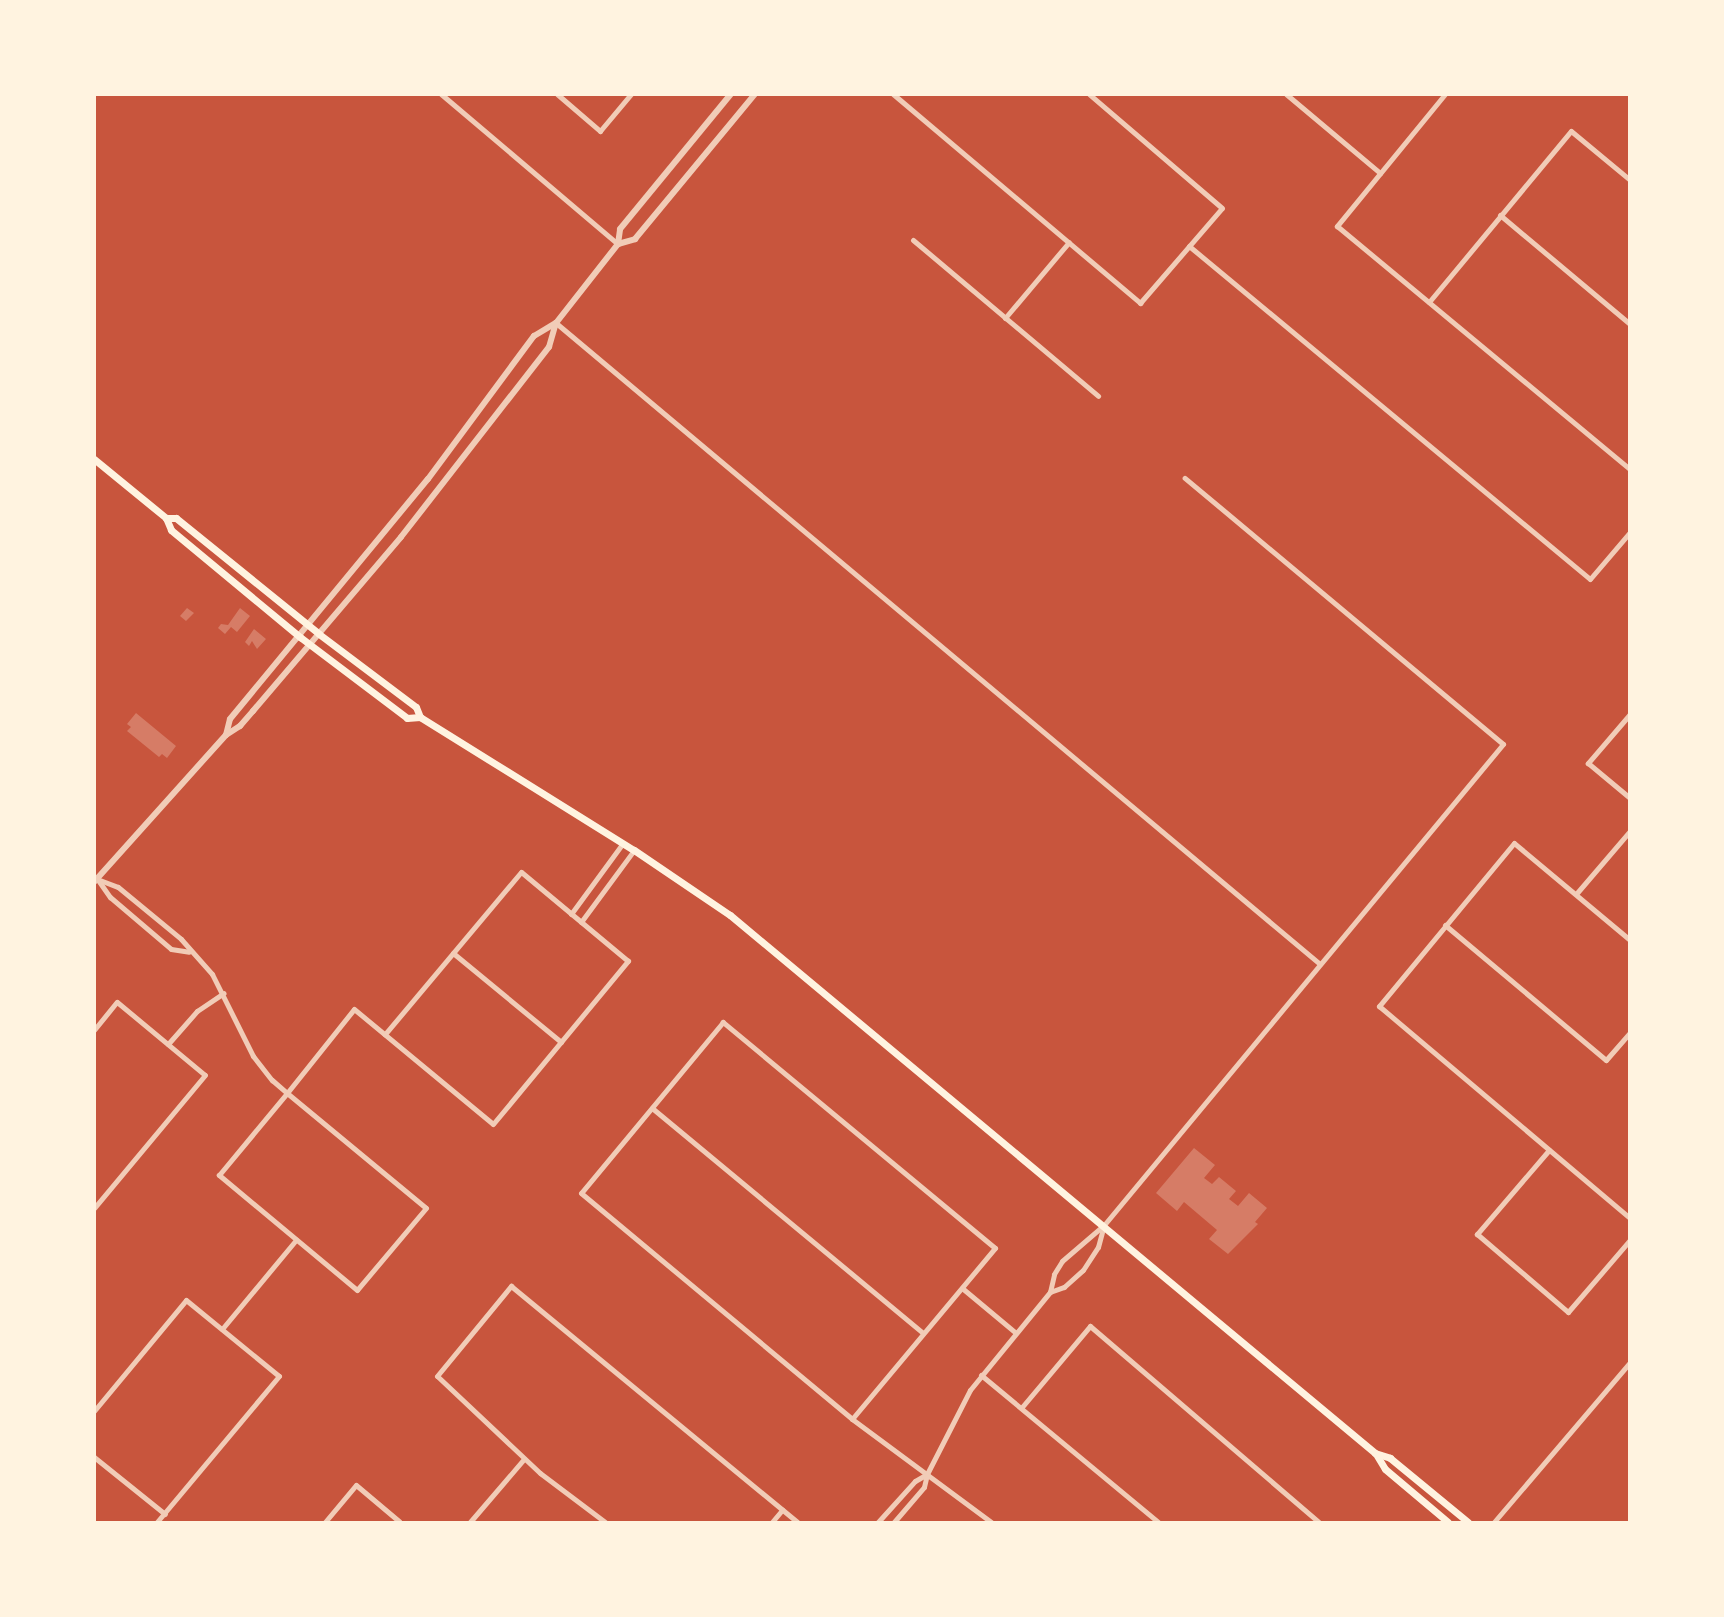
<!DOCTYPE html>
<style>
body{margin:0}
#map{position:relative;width:1724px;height:1617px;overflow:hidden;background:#c8553d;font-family:"Fira Sans Condensed",sans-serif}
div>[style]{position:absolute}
.building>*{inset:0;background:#d67c66}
.minor>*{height:5px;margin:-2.5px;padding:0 2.5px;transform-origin:2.5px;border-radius:2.5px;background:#f1ccb7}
.tertiary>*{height:6px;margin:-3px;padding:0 3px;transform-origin:3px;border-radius:3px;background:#f1ccb7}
.secondary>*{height:7px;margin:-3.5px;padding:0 3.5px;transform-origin:3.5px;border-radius:3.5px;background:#fff3e0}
span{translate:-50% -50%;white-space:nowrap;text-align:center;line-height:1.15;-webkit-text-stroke:6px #fff3e0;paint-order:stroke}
.frame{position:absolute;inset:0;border:96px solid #fff3e0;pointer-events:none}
</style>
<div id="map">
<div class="building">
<div style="clip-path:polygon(187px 608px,194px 613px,186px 621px,180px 616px)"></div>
<div style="clip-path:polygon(240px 608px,250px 616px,237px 632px,231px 627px,225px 634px,218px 628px,221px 624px,228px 625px)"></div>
<div style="clip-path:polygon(254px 629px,266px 639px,257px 649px,252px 641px,249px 646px,245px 642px)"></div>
<div style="clip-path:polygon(136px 713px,176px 746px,167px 758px,162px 754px,159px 757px,127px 731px,131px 727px,127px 724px)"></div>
<div style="clip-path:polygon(1194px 1148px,1215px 1165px,1204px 1178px,1212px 1184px,1219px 1177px,1236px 1191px,1229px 1199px,1238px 1206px,1249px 1193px,1267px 1208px,1255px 1222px,1258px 1224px,1228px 1254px,1209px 1239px,1217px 1230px,1184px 1202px,1177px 1211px,1156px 1193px)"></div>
</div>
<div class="minor">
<div style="left:441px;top:94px;width:232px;rotate:40.3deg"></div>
<div style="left:557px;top:94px;width:57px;rotate:40.7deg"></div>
<div style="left:600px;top:131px;width:48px;rotate:-50deg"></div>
<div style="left:893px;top:94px;width:324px;rotate:40.2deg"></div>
<div style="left:1140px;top:303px;width:125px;rotate:-49.2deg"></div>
<div style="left:1222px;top:208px;width:175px;rotate:-139.4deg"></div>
<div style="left:1286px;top:94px;width:123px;rotate:40deg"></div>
<div style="left:1445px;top:94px;width:171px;rotate:129.3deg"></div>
<div style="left:1337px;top:226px;width:381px;rotate:39.7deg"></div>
<div style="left:1500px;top:215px;width:170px;rotate:40deg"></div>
<div style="left:913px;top:240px;width:242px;rotate:40.1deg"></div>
<div style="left:1189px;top:246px;width:521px;rotate:39.71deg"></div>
<div style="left:1590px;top:579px;width:62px;rotate:-49.6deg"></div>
<div style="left:1429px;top:302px;width:222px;rotate:-50.3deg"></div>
<div style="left:1571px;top:131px;width:77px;rotate:39.7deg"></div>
<div style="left:1005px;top:318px;width:99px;rotate:-49.9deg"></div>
<div style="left:556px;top:323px;width:997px;rotate:40deg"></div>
<div style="left:1630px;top:714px;width:65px;rotate:130.6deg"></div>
<div style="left:1588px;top:763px;width:55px;rotate:39.8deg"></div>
<div style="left:97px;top:879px;width:22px;rotate:21deg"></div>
<div style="left:118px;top:887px;width:82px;rotate:39.5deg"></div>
<div style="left:181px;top:939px;width:47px;rotate:48.5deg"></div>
<div style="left:212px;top:974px;width:92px;rotate:63.4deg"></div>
<div style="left:253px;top:1056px;width:31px;rotate:52deg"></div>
<div style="left:272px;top:1080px;width:20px;rotate:41deg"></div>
<div style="left:287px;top:1093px;width:180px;rotate:39.6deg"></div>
<div style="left:426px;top:1208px;width:107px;rotate:130.1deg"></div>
<div style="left:357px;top:1290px;width:180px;rotate:-140.2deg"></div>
<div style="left:219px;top:1175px;width:107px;rotate:-50.3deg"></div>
<div style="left:287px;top:1093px;width:107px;rotate:-51.4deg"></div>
<div style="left:354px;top:1009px;width:180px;rotate:39.6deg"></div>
<div style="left:493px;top:1124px;width:212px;rotate:-50.4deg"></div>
<div style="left:628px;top:961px;width:139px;rotate:-140.2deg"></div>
<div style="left:521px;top:872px;width:212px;rotate:130deg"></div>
<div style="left:98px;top:880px;width:21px;rotate:55deg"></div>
<div style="left:110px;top:897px;width:80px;rotate:40.4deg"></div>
<div style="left:171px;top:949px;width:18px;rotate:9deg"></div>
<div style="left:1576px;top:894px;width:83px;rotate:-49.4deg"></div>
<div style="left:571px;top:914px;width:88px;rotate:-53.8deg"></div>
<div style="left:581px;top:922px;width:89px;rotate:-53.6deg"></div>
<div style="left:1445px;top:925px;width:210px;rotate:40deg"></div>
<div style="left:1606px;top:1060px;width:37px;rotate:-49deg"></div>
<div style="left:1630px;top:940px;width:151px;rotate:-140.1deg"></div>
<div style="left:1514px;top:843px;width:212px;rotate:129.6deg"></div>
<div style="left:1379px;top:1006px;width:329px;rotate:40.2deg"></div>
<div style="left:453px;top:953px;width:140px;rotate:39.5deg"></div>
<div style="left:94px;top:1030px;width:36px;rotate:-51deg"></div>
<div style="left:117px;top:1002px;width:114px;rotate:39.7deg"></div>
<div style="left:205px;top:1075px;width:173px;rotate:129.8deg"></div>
<div style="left:168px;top:1044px;width:44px;rotate:-48.7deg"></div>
<div style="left:197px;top:1011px;width:32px;rotate:-34deg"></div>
<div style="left:652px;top:1108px;width:352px;rotate:39.7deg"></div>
<div style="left:1549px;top:1150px;width:111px;rotate:130.6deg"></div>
<div style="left:1477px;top:1234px;width:120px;rotate:40.6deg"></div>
<div style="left:1568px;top:1312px;width:95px;rotate:-49.3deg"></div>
<div style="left:962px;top:1288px;width:70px;rotate:39.8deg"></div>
<div style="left:1050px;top:1292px;width:15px;rotate:-20deg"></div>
<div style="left:1064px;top:1287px;width:25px;rotate:-42deg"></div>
<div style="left:1083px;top:1270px;width:27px;rotate:-57deg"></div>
<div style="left:1098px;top:1247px;width:23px;rotate:-75deg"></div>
<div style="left:222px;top:1329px;width:116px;rotate:-50.3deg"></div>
<div style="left:981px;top:1375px;width:230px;rotate:39.7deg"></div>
<div style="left:1022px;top:1407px;width:106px;rotate:-50deg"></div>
<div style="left:1090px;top:1326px;width:301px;rotate:40.6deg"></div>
<div style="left:94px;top:1411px;width:144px;rotate:-50.3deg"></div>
<div style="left:186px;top:1300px;width:120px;rotate:39.3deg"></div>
<div style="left:279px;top:1376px;width:190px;rotate:129.9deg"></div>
<div style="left:852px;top:1419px;width:223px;rotate:-50.1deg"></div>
<div style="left:995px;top:1248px;width:354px;rotate:-140.3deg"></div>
<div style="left:723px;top:1022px;width:222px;rotate:129.7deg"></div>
<div style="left:581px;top:1193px;width:353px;rotate:39.8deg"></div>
<div style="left:852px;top:1419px;width:173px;rotate:36.5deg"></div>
<div style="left:94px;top:1457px;width:91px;rotate:38.8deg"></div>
<div style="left:325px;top:1522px;width:48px;rotate:-50deg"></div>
<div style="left:356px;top:1485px;width:57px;rotate:40.1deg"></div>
<div style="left:470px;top:1522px;width:83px;rotate:-49.4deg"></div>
<div style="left:605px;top:1522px;width:81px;rotate:-143deg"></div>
<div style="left:540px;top:1473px;width:141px;rotate:-136.7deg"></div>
<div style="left:437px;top:1376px;width:117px;rotate:-50.6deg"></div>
<div style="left:511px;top:1286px;width:371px;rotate:39.5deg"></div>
<div style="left:772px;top:1522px;width:16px;rotate:-50deg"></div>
<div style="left:878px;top:1522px;width:55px;rotate:-47.9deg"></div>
<div style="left:915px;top:1481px;width:14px;rotate:-30deg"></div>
<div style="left:894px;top:1522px;width:46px;rotate:-49.4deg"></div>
<div style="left:924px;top:1487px;width:13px;rotate:-77deg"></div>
<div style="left:927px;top:1474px;width:94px;rotate:-62.9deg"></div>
<div style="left:970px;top:1390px;width:127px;rotate:-50.8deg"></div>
<div style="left:1050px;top:1292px;width:18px;rotate:-77deg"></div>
<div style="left:1054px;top:1274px;width:15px;rotate:-58deg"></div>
<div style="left:1062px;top:1261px;width:55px;rotate:-40.6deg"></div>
<div style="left:1104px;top:1225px;width:625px;rotate:-50.32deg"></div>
<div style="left:1503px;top:744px;width:415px;rotate:-140.1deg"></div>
<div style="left:1494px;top:1522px;width:210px;rotate:-49.6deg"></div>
</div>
<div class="tertiary">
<div style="left:618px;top:244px;width:18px;rotate:-16deg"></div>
<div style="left:635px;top:239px;width:188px;rotate:-50.4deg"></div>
<div style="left:226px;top:735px;width:16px;rotate:-76deg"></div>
<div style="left:230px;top:719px;width:311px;rotate:-50.5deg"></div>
<div style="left:428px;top:479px;width:178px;rotate:-53.5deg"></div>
<div style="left:534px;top:336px;width:26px;rotate:-31deg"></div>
<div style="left:556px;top:323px;width:100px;rotate:-51.9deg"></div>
<div style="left:618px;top:244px;width:15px;rotate:-82deg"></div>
<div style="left:620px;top:229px;width:175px;rotate:-50.6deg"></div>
<div style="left:94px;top:882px;width:198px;rotate:-48.1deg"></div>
<div style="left:226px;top:735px;width:17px;rotate:-33deg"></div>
<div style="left:240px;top:726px;width:20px;rotate:-49deg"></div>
<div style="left:253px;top:711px;width:228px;rotate:-49.6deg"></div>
<div style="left:401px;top:537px;width:241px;rotate:-52.1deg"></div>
<div style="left:549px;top:347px;width:25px;rotate:-74deg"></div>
</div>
<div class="secondary">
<div style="left:94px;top:459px;width:93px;rotate:39.3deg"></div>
<div style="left:166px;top:518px;width:13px;rotate:67deg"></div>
<div style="left:171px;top:530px;width:168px;rotate:39.7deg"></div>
<div style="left:300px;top:637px;width:134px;rotate:37.1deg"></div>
<div style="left:407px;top:718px;width:13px;rotate:-4deg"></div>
<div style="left:166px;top:518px;width:10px"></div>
<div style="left:176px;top:518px;width:184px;rotate:39deg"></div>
<div style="left:319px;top:634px;width:121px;rotate:37deg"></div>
<div style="left:416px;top:707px;width:11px;rotate:68deg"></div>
<div style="left:420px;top:717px;width:252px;rotate:31.9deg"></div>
<div style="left:634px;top:850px;width:116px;rotate:34.1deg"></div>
<div style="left:730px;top:915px;width:840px;rotate:39.83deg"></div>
<div style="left:1375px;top:1453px;width:16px;rotate:18deg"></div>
<div style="left:1390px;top:1458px;width:101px;rotate:39.4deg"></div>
<div style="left:1376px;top:1454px;width:17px;rotate:59deg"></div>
<div style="left:1385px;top:1469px;width:82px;rotate:40.1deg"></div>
</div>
<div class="frame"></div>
</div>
